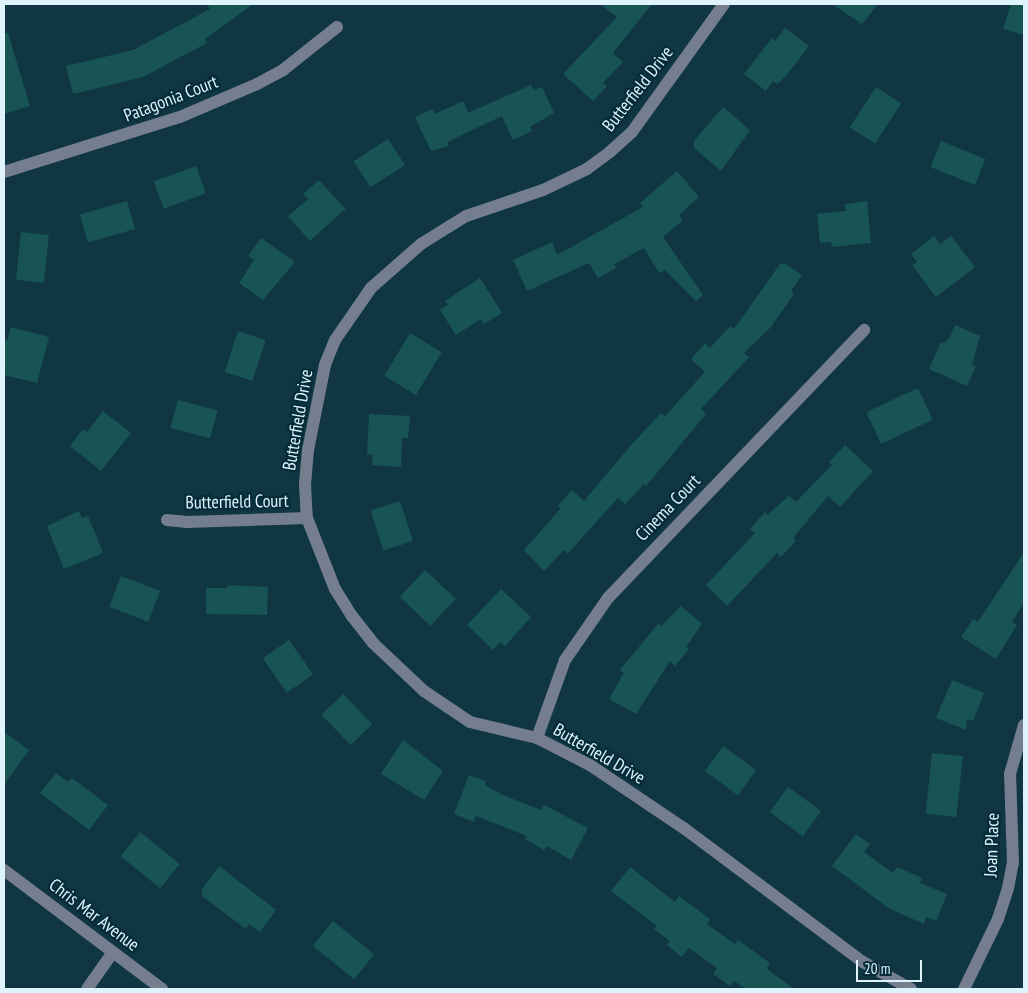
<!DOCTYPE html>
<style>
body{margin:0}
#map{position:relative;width:1028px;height:993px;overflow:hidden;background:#103644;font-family:"PT Sans Narrow",sans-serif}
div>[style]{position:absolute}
.building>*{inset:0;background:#185453;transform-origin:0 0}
.minor>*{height:12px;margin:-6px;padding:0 6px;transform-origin:6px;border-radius:6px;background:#747e8e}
span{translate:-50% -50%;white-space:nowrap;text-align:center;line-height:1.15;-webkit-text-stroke:4.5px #042c39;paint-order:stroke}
.street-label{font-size:18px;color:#dff3fc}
.frame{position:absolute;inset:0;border:5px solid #dff3fc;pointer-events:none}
.scale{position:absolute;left:856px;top:960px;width:66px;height:22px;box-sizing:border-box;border:2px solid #dff3fc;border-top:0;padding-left:6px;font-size:15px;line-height:18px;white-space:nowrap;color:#dff3fc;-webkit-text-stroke:4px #042c39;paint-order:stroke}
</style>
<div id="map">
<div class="building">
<div style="clip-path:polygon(207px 4px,253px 4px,205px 39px,207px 43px,143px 77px,73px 94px,66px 66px,133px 50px,210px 9px)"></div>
<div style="clip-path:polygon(600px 4px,652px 4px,613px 53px,623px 62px,603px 83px,607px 86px,593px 101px,563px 74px,617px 17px)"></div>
<div style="clip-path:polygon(832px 4px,878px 4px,862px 24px)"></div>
<div style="clip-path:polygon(1011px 4px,1024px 4px,1024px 35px,1003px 29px)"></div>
<div style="clip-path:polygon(785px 28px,809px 46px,785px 77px,777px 84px,773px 81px,766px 91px,744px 74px,772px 38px,775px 41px)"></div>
<div style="clip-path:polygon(8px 33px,30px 106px,4px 114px,4px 34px)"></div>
<div style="clip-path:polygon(531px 85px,534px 90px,542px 87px,554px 113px,530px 127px,532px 131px,513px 140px,502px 116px,447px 142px,449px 146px,431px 151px,415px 117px,433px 109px,435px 114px,463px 101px,468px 113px)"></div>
<div style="left:876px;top:87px;width:30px;height:48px;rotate:33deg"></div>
<div style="clip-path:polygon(723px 107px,750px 130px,721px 171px,694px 148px,694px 141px)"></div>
<div style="left:388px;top:139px;width:31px;height:41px;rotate:57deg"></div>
<div style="left:941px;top:141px;width:48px;height:28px;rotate:22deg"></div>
<div style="left:196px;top:166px;width:29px;height:45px;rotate:70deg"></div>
<div style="clip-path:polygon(677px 171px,699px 197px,679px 215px,683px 220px,663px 237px,703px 295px,696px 301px,665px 270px,659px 273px,644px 248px,614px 264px,616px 268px,598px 278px,589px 263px,527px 291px,513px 260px,552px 242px,557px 255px,643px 207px,640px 203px)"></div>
<div style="clip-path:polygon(319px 180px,347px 211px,343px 211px,310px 241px,288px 216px,308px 199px,303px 194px)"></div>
<div style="left:127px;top:201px;width:29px;height:49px;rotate:74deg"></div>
<div style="clip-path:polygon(867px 201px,871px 243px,832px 247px,831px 242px,820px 243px,817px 214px,846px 211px,845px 204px)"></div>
<div style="left:21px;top:232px;width:28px;height:48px;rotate:6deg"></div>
<div style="clip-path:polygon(934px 236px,940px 244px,951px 236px,975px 267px,936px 297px,912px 265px,917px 262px,911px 254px)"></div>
<div style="clip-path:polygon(261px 238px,295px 262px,263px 300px,239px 283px,254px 260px,248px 256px)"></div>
<div style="clip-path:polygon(780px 264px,786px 264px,802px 275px,791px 291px,794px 294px,770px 328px,744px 353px,749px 357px,701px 409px,706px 414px,646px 486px,644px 484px,625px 504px,618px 498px,568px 553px,564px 550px,544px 571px,524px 550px,561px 508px,558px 506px,572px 490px,584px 501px,631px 445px,661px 413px,665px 416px,705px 372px,691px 359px,705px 343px,710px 348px,730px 326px,734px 329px)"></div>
<div style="clip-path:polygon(480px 278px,502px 313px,484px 324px,481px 319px,456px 335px,440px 310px,448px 305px,445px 301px)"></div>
<div style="clip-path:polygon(955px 325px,980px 336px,972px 365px,976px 366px,967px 386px,929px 369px,941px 342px,944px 343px,950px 337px)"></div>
<div style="clip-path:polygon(11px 327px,49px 337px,37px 383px,4px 375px,4px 339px,7px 340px)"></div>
<div style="left:238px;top:331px;width:29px;height:43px;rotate:18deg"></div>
<div style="left:410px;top:333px;width:37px;height:50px;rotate:31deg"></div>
<div style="left:918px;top:388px;width:35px;height:57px;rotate:65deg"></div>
<div style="left:178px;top:400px;width:41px;height:29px;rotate:15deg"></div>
<div style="clip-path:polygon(103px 411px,131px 433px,101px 471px,70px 446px,83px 429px,87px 432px)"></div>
<div style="clip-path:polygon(369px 414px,410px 416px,408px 438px,402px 438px,401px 467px,372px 465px,373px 455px,367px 454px)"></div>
<div style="clip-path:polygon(845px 445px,873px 471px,840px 507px,828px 496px,793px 538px,796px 541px,781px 557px,777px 553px,727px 606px,706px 585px,755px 533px,750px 529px,765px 512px,767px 515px,789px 496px,796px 502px,832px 465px,829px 462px)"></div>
<div style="left:400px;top:501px;width:42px;height:31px;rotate:72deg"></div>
<div style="clip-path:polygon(79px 511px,82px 518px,88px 516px,103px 553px,64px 569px,47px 526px)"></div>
<div style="clip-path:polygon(1024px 552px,1024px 602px,1012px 622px,1017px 625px,996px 659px,961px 637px,973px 619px,978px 622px)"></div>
<div style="left:425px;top:570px;width:42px;height:37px;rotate:43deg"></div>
<div style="left:121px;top:576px;width:42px;height:33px;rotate:21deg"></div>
<div style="clip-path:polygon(228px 585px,268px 587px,267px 615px,206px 614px,206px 588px,227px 588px)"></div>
<div style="clip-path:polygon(501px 589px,531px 617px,505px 646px,500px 642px,493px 650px,467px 625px)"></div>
<div style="clip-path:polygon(681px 606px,702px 624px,686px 647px,689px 649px,675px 666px,670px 661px,636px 714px,609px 699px,624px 673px,620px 670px,658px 624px,661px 626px)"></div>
<div style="left:289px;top:640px;width:42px;height:32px;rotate:55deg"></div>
<div style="clip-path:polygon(952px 680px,984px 693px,973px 721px,967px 719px,966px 730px,936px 718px)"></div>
<div style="left:343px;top:694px;width:42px;height:30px;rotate:46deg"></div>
<div style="clip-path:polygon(4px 732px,29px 750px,4px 785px)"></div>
<div style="clip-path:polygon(403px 740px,443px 771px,424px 800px,381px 774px)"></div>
<div style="left:723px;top:746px;width:41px;height:31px;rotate:36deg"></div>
<div style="left:932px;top:753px;width:31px;height:61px;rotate:6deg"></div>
<div style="clip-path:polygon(56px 773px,68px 782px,72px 778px,108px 805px,89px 830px,40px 793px)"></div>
<div style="clip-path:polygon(469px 775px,485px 781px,486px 786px,503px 795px,541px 810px,544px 805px,588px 828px,571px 860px,547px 846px,544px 850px,525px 839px,527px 836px,476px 816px,474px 822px,454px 814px)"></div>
<div style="left:788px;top:787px;width:41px;height:31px;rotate:36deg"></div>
<div style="left:140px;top:832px;width:51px;height:31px;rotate:39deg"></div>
<div style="clip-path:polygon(856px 834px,870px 844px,864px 852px,893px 873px,897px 867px,922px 878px,920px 883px,947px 894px,936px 921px,926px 917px,924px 924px,890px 909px,832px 866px)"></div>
<div style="clip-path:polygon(219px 866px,276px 910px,260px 932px,249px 924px,246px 929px,202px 896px,202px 889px)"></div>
<div style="clip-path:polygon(630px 867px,675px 902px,679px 896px,710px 919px,707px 924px,735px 944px,738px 940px,770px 963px,767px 969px,794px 989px,746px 989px,734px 981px,730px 986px,713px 974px,717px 968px,689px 948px,682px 957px,667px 945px,670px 941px,654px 929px,657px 926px,611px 891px)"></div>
<div style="left:333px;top:921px;width:53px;height:32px;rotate:39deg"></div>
</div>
<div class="minor">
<div style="left:724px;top:4px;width:158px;rotate:125.7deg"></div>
<div style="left:632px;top:132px;width:30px;rotate:138deg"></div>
<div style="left:610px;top:152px;width:29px;rotate:144deg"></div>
<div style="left:587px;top:169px;width:49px;rotate:154.5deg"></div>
<div style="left:543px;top:190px;width:81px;rotate:161.3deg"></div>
<div style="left:466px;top:216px;width:53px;rotate:148.1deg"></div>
<div style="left:421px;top:244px;width:67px;rotate:138.7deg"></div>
<div style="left:371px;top:288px;width:63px;rotate:124.7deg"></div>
<div style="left:335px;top:340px;width:27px;rotate:112deg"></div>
<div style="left:325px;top:365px;width:87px;rotate:101.3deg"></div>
<div style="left:308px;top:450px;width:34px;rotate:95deg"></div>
<div style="left:305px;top:484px;width:34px;rotate:87deg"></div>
<div style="left:307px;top:518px;width:76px;rotate:68.5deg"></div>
<div style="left:335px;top:589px;width:32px;rotate:58deg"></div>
<div style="left:352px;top:616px;width:34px;rotate:52deg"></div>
<div style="left:373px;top:643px;width:70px;rotate:43.3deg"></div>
<div style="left:424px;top:691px;width:55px;rotate:34deg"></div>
<div style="left:470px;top:722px;width:69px;rotate:13.4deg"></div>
<div style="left:537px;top:738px;width:59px;rotate:27deg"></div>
<div style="left:590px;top:765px;width:115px;rotate:34deg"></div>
<div style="left:685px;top:829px;width:222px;rotate:36.8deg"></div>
<div style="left:863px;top:962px;width:55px;rotate:29.4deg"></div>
<div style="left:4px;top:172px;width:184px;rotate:-17.4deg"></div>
<div style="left:180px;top:117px;width:84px;rotate:-23.2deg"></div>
<div style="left:257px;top:84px;width:30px;rotate:-28deg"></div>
<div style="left:283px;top:70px;width:69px;rotate:-38.5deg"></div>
<div style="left:167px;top:520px;width:20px;rotate:6deg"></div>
<div style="left:187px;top:522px;width:120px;rotate:-1.9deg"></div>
<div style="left:537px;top:738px;width:83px;rotate:-70.3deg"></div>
<div style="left:565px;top:660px;width:75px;rotate:-55.3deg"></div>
<div style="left:608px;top:598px;width:371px;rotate:-46.3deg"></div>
<div style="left:4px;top:870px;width:198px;rotate:37deg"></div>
<div style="left:87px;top:989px;width:45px;rotate:-54.9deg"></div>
<div style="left:964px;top:989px;width:78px;rotate:-64.1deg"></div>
<div style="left:998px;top:919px;width:33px;rotate:-72deg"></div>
<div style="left:1008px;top:888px;width:25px;rotate:-79deg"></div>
<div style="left:1013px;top:863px;width:89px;rotate:-91.9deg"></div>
<div style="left:1010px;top:774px;width:51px;rotate:-74.1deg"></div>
</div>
<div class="street-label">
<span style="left:638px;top:89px;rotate:-52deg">Butterfield Drive</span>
<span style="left:171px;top:99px;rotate:-21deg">Patagonia Court</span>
<span style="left:298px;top:420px;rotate:-80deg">Butterfield Drive</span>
<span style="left:237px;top:502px;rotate:-1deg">Butterfield Court</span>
<span style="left:668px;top:508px;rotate:-46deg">Cinema Court</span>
<span style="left:599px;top:754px;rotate:30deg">Butterfield Drive</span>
<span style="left:992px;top:845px;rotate:-88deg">Joan Place</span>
<span style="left:94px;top:915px;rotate:37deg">Chris Mar Avenue</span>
</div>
<div class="frame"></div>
<div class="scale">20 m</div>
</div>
